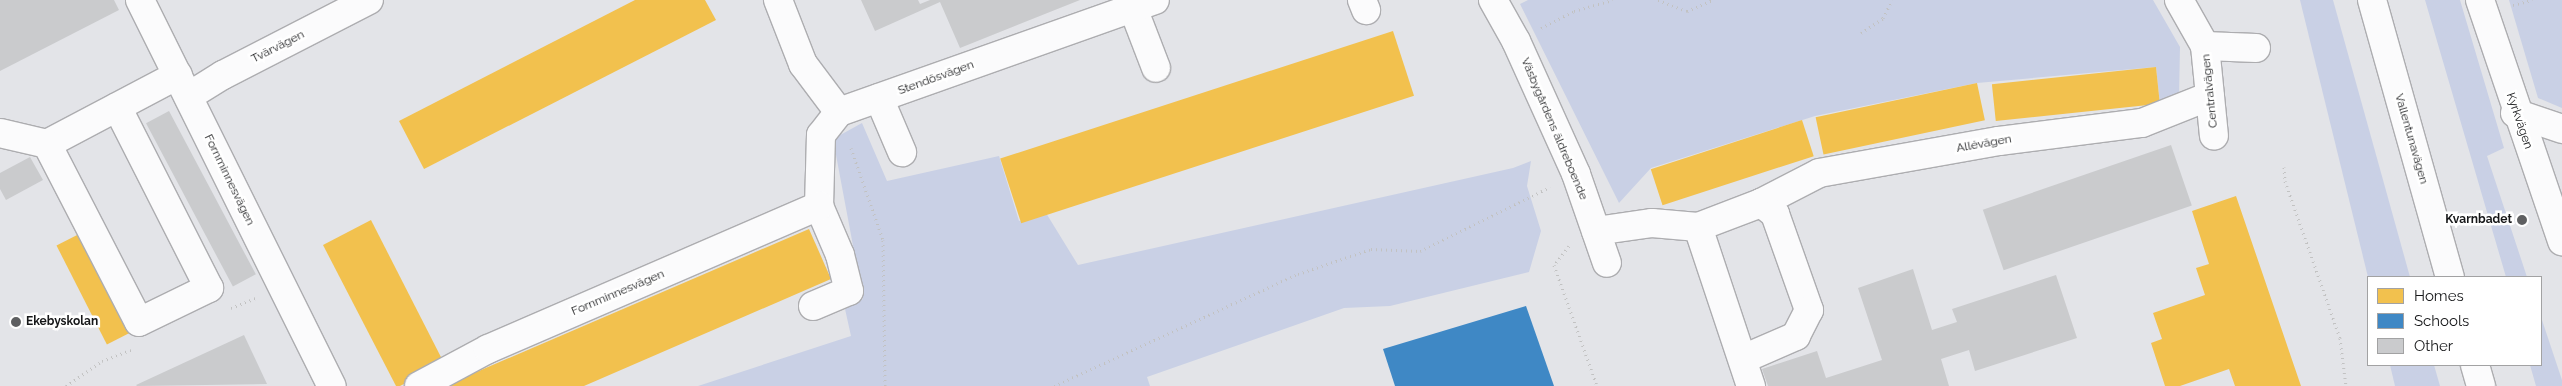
<!DOCTYPE html>
<meta charset="utf-8">
<style>
body{margin:0}
#map{position:relative;width:2562px;height:386px;overflow:hidden;background:#e3e4e8;font-family:Raleway,sans-serif}
div>[style]{position:absolute}
.green>*{inset:0;background:#c9d0e5}
.homes>*{inset:0;background:#f2c14e;transform-origin:0 0}
.schools>*{inset:0;background:#3f88c5}
.building>*{inset:0;background:#cacbcd;transform-origin:0 0}
.path>*{height:3px;margin-top:-1.5px;transform-origin:0;background:repeating-linear-gradient(90deg,#c2c2c2 0 1px,transparent 0 5px)}
.roads{filter:drop-shadow(1px 0 #adadb0) drop-shadow(-1px 0 #adadb0) drop-shadow(0 1px #adadb0) drop-shadow(0 -1px #adadb0)}
.minor>*{height:28px;margin:-14px;padding:0 14px;transform-origin:14px;border-radius:14px;background:#fbfbfc}
.major>*{height:28px;margin:-14px;padding:0 14px;transform-origin:14px;border-radius:14px;background:#fbfbfc}
.dots>*{width:14px;height:14px;translate:-50% -50%;box-sizing:border-box;border:2px solid #fff;border-radius:50%}
span{translate:-50% -50%;white-space:nowrap;text-align:center;line-height:1.15;-webkit-text-stroke:5px #fff;paint-order:stroke}
.street-label{font-size:12px;color:#161719}
.poi-label{font-size:12px;color:#161719;font-weight:700}
.right{translate:-100% -50%;text-align:right}
.left{translate:0 -50%;text-align:left}
.legend{position:absolute;left:2367px;top:276px;width:175px;height:90px;box-sizing:border-box;background:#fff;border:1px solid #a2a2a3;margin:0;padding:6px 9px;list-style:none;font-size:15px;color:#161719}
.legend li{display:flex;align-items:center;gap:10px;height:25px}
.legend b{width:25px;border:1px solid #a2a2a3}
</style>
<div id="map">
<div class="green">
<div style="clip-path:polygon(1528px 0,2153px 0,2180px 47px,2179px 97px,2160px 104px,2156px 67px,1977px 83px,1815px 116px,1651px 168px,1619px 203px,1520px 4px)"></div>
<div style="clip-path:polygon(2300px 0,2333px 0,2410px 277px,2368px 277px)"></div>
<div style="clip-path:polygon(2425px 0,2460px 0,2504px 148px,2487px 156px,2527px 277px,2506px 277px)"></div>
<div style="clip-path:polygon(2509px 0,2562px 0,2562px 108px,2538px 98px)"></div>
<div style="clip-path:polygon(862px 123px,887px 181px,999px 156px,1019px 221px,1046px 213px,1078px 265px,1513px 168px,1531px 161px,1527px 186px,1541px 231px,1529px 272px,1390px 306px,1344px 308px,1147px 377px,1150px 386px,698px 386px,851px 336px,845px 309px,863px 299px,833px 139px)"></div>
<div style="clip-path:polygon(2541px 317px,2562px 380px,2562px 386px,2536px 386px,2530px 365px,2541px 365px)"></div>
<div style="clip-path:polygon(2390px 365px,2434px 365px,2440px 386px,2395px 386px)"></div>
</div>
<div class="homes">
<div style="clip-path:polygon(635px 0,705px 0,716px 20px,424px 169px,399px 121px)"></div>
<div style="left:1393px;top:31px;width:68px;height:413px;rotate:72deg"></div>
<div style="left:2156px;top:67px;width:37px;height:165px;rotate:84deg"></div>
<div style="left:1977px;top:83px;width:38px;height:165px;rotate:78deg"></div>
<div style="left:1802px;top:120px;width:38px;height:159px;rotate:72deg"></div>
<div style="clip-path:polygon(2236px 196px,2301px 386px,2235px 386px,2229px 369px,2180px 386px,2165px 386px,2151px 343px,2162px 339px,2153px 313px,2205px 295px,2196px 268px,2209px 264px,2192px 211px)"></div>
<div style="clip-path:polygon(371px 220px,444px 363px,400px 386px,396px 386px,323px 245px)"></div>
<div style="clip-path:polygon(809px 229px,831px 279px,584px 386px,444px 386px)"></div>
<div style="left:85px;top:231px;width:111px;height:32px;rotate:63deg"></div>
</div>
<div class="schools">
<div style="clip-path:polygon(1526px 306px,1554px 386px,1395px 386px,1383px 349px)"></div>
</div>
<div class="building">
<div style="clip-path:polygon(0 0,114px 0,119px 10px,0 71px)"></div>
<div style="clip-path:polygon(861px 0,918px 0,920px 4px,930px 0,1080px 0,960px 48px,940px 2px,875px 31px)"></div>
<div style="left:169px;top:111px;width:185px;height:26px;rotate:62deg"></div>
<div style="left:2171px;top:145px;width:64px;height:199px;rotate:71deg"></div>
<div style="clip-path:polygon(30px 157px,43px 180px,6px 200px,0 189px,0 173px)"></div>
<div style="clip-path:polygon(1913px 269px,1932px 330px,1957px 322px,1952px 309px,2056px 275px,2077px 338px,1975px 371px,1969px 350px,1941px 359px,1949px 386px,1768px 386px,1762px 369px,1817px 351px,1826px 378px,1882px 360px,1858px 288px)"></div>
<div style="clip-path:polygon(244px 335px,267px 384px,137px 386px,136px 385px)"></div>
</div>
<div class="path">
<div style="left:1658px;top:0;width:31px;rotate:21deg"></div>
<div style="left:1687px;top:11px;width:28px;rotate:-23deg"></div>
<div style="left:2513px;top:5px;width:20px;rotate:-15deg"></div>
<div style="left:1541px;top:28px;width:37px;rotate:-27deg"></div>
<div style="left:1574px;top:11px;width:40px;rotate:-16deg"></div>
<div style="left:1861px;top:33px;width:27px;rotate:-34deg"></div>
<div style="left:1883px;top:18px;width:20px;rotate:-63deg"></div>
<div style="left:851px;top:148px;width:97px;rotate:70.8deg"></div>
<div style="left:883px;top:240px;width:146px;rotate:89.2deg"></div>
<div style="left:2284px;top:167px;width:14px;rotate:86deg"></div>
<div style="left:2285px;top:181px;width:166px;rotate:70.7deg"></div>
<div style="left:2340px;top:338px;width:48px;rotate:82.9deg"></div>
<div style="left:1569px;top:246px;width:24px;rotate:128deg"></div>
<div style="left:1554px;top:265px;width:128px;rotate:70.4deg"></div>
<div style="left:231px;top:308px;width:27px;rotate:-22deg"></div>
<div style="left:66px;top:386px;width:44px;rotate:-34.8deg"></div>
<div style="left:102px;top:361px;width:31px;rotate:-21deg"></div>
<div style="left:1054px;top:386px;width:268px;rotate:-24.7deg"></div>
<div style="left:1298px;top:274px;width:77px;rotate:-18.9deg"></div>
<div style="left:1371px;top:249px;width:49px;rotate:2.3deg"></div>
<div style="left:1420px;top:251px;width:145px;rotate:-26.2deg"></div>
</div>
<div class="roads">
<div class="minor">
<div style="left:140px;top:0;width:431px;rotate:63.6deg"></div>
<div style="left:778px;top:0;width:69px;rotate:68.7deg"></div>
<div style="left:803px;top:64px;width:60px;rotate:53.1deg"></div>
<div style="left:1362px;top:0;width:11px;rotate:68deg"></div>
<div style="left:1493px;top:0;width:47px;rotate:60.7deg"></div>
<div style="left:1516px;top:41px;width:146px;rotate:65.7deg"></div>
<div style="left:1576px;top:174px;width:94px;rotate:70.8deg"></div>
<div style="left:2179px;top:0;width:53px;rotate:60.5deg"></div>
<div style="left:2205px;top:46px;width:90px;rotate:84.3deg"></div>
<div style="left:2480px;top:0;width:255px;rotate:71.2deg"></div>
<div style="left:1133px;top:8px;width:64px;rotate:69deg"></div>
<div style="left:2205px;top:46px;width:51px;rotate:2.2deg"></div>
<div style="left:189px;top:96px;width:40px;rotate:-32deg"></div>
<div style="left:223px;top:75px;width:164px;rotate:-27.2deg"></div>
<div style="left:879px;top:98px;width:59px;rotate:66.9deg"></div>
<div style="left:839px;top:112px;width:335px;rotate:-19.5deg"></div>
<div style="left:2515px;top:113px;width:50px;rotate:18.8deg"></div>
<div style="left:0;top:133px;width:48px;rotate:13.2deg"></div>
<div style="left:47px;top:144px;width:148px;rotate:-27.8deg"></div>
<div style="left:47px;top:144px;width:200px;rotate:62.7deg"></div>
<div style="left:139px;top:322px;width:78px;rotate:-25.9deg"></div>
<div style="left:209px;top:288px;width:203px;rotate:-116.9deg"></div>
<div style="left:1761px;top:203px;width:65px;rotate:-27.3deg"></div>
<div style="left:1819px;top:173px;width:183px;rotate:-10.1deg"></div>
<div style="left:1999px;top:141px;width:144px;rotate:-7.2deg"></div>
<div style="left:2142px;top:123px;width:73px;rotate:-21.7deg"></div>
<div style="left:1698px;top:227px;width:67px;rotate:-20.9deg"></div>
<div style="left:1761px;top:203px;width:18px;rotate:38deg"></div>
<div style="left:1775px;top:214px;width:102px;rotate:70.5deg"></div>
<div style="left:1809px;top:310px;width:29px;rotate:117deg"></div>
<div style="left:1796px;top:336px;width:58px;rotate:156.5deg"></div>
<div style="left:1596px;top:231px;width:57px;rotate:-8.1deg"></div>
<div style="left:1652px;top:223px;width:46px;rotate:5deg"></div>
<div style="left:1698px;top:227px;width:168px;rotate:71.6deg"></div>
<div style="left:813px;top:306px;width:39px;rotate:-23deg"></div>
<div style="left:849px;top:291px;width:37px;rotate:-104deg"></div>
<div style="left:840px;top:255px;width:53px;rotate:-113.2deg"></div>
<div style="left:819px;top:206px;width:71px;rotate:-88.4deg"></div>
<div style="left:821px;top:135px;width:29px;rotate:-52deg"></div>
<div style="left:419px;top:386px;width:78px;rotate:-28.2deg"></div>
<div style="left:488px;top:349px;width:361px;rotate:-23.4deg"></div>
</div>
<div class="major">
<div style="left:2372px;top:0;width:288px;rotate:74.3deg"></div>
<div style="left:2475px;top:365px;width:22px;rotate:74deg"></div>
</div>
</div>
<div class="dots">
<div style="left:2522px;top:220px;background:#5e5f61"></div>
<div style="left:16px;top:322px;background:#5e5f61"></div>
</div>
<div class="street-label">
<span style="left:278px;top:47px;rotate:-27deg">Tvärvägen</span>
<span style="left:936px;top:78px;rotate:-20deg">Stendösvägen</span>
<span style="left:2210px;top:91px;rotate:-96deg">Centralvägen</span>
<span style="left:2519px;top:121px;rotate:71deg">Kyrkvägen</span>
<span style="left:1554px;top:129px;rotate:67deg">Väsbygårdens äldreboende</span>
<span style="left:2411px;top:139px;rotate:74deg">Vallentunavägen</span>
<span style="left:1984px;top:144px;rotate:-10deg">Allévägen</span>
<span style="left:229px;top:180px;rotate:64deg">Fornminnesvägen</span>
<span style="left:618px;top:293px;rotate:-23deg">Fornminnesvägen</span>
</div>
<div class="poi-label">
<span class="right" style="left:2512px;top:220px">Kvarnbadet</span>
<span class="left" style="left:26px;top:322px">Ekebyskolan</span>
</div>
<ul class="legend">
<li><b style="height:14px;background:#f2c14e"></b>Homes</li>
<li><b style="height:14px;background:#3f88c5"></b>Schools</li>
<li><b style="height:14px;background:#cacbcd"></b>Other</li>
</ul>
</div>
